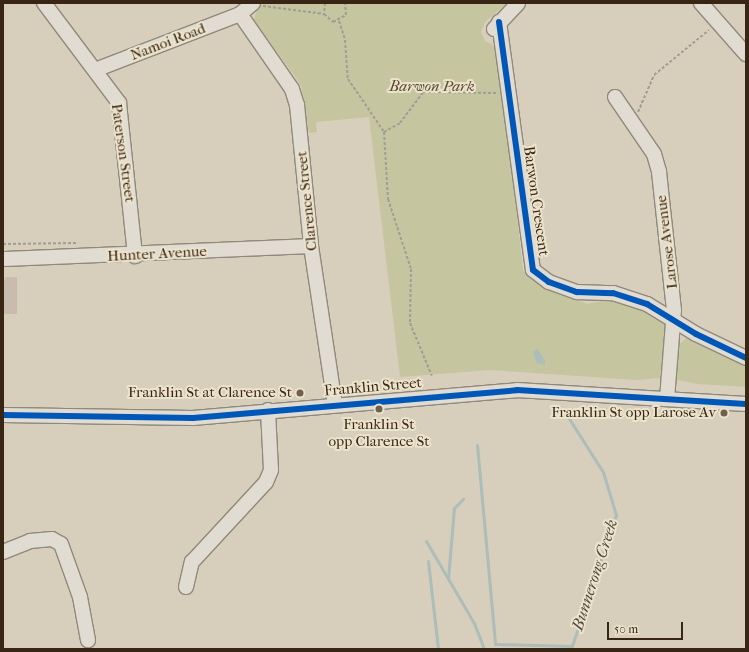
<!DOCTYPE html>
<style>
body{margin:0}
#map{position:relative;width:749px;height:652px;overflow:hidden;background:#d7cfbb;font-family:"IM FELL French Canon",serif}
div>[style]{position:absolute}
.green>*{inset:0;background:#c5c5a0}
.water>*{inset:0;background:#adbdb9}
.stream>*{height:3px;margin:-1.5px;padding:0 1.5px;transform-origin:1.5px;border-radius:1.5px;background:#adbdb9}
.building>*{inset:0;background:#cabbaf}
.path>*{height:2px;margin-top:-1px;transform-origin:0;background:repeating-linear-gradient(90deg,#a29d94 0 3px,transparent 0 5px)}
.roads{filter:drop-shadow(1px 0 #90897b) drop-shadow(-1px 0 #90897b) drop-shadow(0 1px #90897b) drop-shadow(0 -1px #90897b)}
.minor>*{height:14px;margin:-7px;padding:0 7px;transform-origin:7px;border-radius:7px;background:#e0dcd2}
.cycleway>*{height:6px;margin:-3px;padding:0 3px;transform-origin:3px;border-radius:3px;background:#0057b8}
.dots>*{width:11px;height:11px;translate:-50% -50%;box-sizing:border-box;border:2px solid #ece3cc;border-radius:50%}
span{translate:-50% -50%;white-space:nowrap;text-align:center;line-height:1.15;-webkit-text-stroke:4px #ece3cc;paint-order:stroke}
.street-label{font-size:15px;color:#382513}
.park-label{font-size:15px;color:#584b30;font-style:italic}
.poi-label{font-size:15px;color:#382513}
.right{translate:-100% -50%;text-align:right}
.water-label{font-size:16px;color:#51493c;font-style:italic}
.frame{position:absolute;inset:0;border:4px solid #382513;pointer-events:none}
.scale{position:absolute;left:607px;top:622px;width:76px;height:18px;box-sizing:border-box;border:2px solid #382513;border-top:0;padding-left:5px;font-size:12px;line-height:14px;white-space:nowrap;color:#382513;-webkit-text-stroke:3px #ece3cc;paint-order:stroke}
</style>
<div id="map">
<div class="green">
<div style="clip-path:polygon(259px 3px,507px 3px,485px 22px,481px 32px,485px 41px,498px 48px,523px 270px,535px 282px,587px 304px,612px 299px,636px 305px,666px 321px,660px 378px,637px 380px,490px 370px,400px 377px,369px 117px,316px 122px,317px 132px,309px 133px,301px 85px,254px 20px)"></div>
<div style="clip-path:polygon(688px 336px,746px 363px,746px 387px,697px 384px,674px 379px,678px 346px)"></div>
</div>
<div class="water">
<div style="clip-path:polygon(538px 349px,545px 361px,545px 365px,537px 363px,533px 352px)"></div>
</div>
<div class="stream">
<div style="left:568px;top:417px;width:65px;rotate:57.5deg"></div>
<div style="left:603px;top:472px;width:45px;rotate:73.2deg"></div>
<div style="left:616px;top:515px;width:141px;rotate:108.6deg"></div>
<div style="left:477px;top:445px;width:200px;rotate:84.8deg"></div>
<div style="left:495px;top:644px;width:77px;rotate:1.5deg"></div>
<div style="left:426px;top:541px;width:95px;rotate:59.7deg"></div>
<div style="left:474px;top:623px;width:28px;rotate:69deg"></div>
<div style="left:428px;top:561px;width:89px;rotate:83.5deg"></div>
<div style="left:448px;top:579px;width:71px;rotate:-85.2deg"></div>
<div style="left:454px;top:508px;width:13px;rotate:-45deg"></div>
</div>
<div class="building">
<div style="clip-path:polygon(6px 277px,17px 277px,17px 314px,3px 314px,3px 282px)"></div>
</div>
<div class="path">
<div style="left:325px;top:3px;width:11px;rotate:95deg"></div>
<div style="left:324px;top:14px;width:12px;rotate:42deg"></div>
<div style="left:333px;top:22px;width:15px;rotate:-28deg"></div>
<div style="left:346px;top:15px;width:12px;rotate:-95deg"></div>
<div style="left:263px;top:6px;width:62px;rotate:7.5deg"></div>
<div style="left:339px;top:21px;width:20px;rotate:72deg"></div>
<div style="left:345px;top:40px;width:39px;rotate:86deg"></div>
<div style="left:348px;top:79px;width:64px;rotate:55.8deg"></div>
<div style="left:384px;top:132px;width:18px;rotate:-29deg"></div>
<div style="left:400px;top:123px;width:39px;rotate:-53deg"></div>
<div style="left:423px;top:92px;width:74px;rotate:0.8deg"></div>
<div style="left:638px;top:112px;width:40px;rotate:-66.6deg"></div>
<div style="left:654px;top:75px;width:71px;rotate:-39.3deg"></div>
<div style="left:384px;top:132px;width:67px;rotate:86.6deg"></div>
<div style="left:388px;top:199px;width:74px;rotate:71.8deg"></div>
<div style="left:411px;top:269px;width:54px;rotate:91.1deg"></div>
<div style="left:410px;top:323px;width:57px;rotate:67.5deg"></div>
<div style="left:3px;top:244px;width:73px;rotate:-0.8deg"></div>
</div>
<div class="roads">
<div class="minor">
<div style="left:44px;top:3px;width:125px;rotate:53.1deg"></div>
<div style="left:119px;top:103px;width:154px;rotate:84deg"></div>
<div style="left:701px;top:3px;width:68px;rotate:48.6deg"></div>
<div style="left:240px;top:14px;width:91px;rotate:55.3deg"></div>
<div style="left:292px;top:89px;width:17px;rotate:73deg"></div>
<div style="left:297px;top:105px;width:142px;rotate:84.3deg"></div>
<div style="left:311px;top:246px;width:160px;rotate:81.4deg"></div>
<div style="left:499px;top:22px;width:250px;rotate:82.2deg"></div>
<div style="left:533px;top:270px;width:20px;rotate:37deg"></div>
<div style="left:549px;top:282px;width:30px;rotate:20deg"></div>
<div style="left:577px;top:292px;width:36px;rotate:2deg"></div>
<div style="left:613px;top:293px;width:36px;rotate:18deg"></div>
<div style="left:647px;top:304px;width:57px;rotate:31.5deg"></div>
<div style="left:696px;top:334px;width:55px;rotate:25.6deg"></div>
<div style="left:494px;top:29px;width:35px;rotate:-47deg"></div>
<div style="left:95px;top:70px;width:155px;rotate:-21.1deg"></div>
<div style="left:240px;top:14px;width:17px;rotate:-40deg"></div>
<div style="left:615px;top:97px;width:69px;rotate:55.6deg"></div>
<div style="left:654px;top:154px;width:19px;rotate:74deg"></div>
<div style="left:659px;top:172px;width:139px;rotate:83.8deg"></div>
<div style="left:674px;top:310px;width:89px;rotate:94.5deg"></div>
<div style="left:3px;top:259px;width:308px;rotate:-2.4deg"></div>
<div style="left:3px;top:415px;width:190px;rotate:0.9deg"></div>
<div style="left:193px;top:418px;width:325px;rotate:-4.9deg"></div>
<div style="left:517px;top:390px;width:229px;rotate:3.5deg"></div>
<div style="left:3px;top:552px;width:29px;rotate:-22deg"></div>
<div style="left:30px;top:541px;width:22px;rotate:-5deg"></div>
<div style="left:52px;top:539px;width:10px;rotate:29deg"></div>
<div style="left:61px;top:544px;width:56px;rotate:70.3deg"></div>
<div style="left:80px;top:597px;width:44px;rotate:79.5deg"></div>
<div style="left:186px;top:587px;width:26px;rotate:-77deg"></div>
<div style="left:192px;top:562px;width:109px;rotate:-47.2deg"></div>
<div style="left:266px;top:482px;width:13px;rotate:-67deg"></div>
<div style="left:271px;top:470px;width:60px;rotate:-92.9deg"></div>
</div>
</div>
<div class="cycleway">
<div style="left:499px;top:22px;width:250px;rotate:82.2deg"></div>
<div style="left:533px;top:270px;width:20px;rotate:37deg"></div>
<div style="left:549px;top:282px;width:30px;rotate:20deg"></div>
<div style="left:577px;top:292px;width:36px;rotate:2deg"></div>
<div style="left:613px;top:293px;width:36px;rotate:18deg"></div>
<div style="left:647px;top:304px;width:57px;rotate:31.5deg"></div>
<div style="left:696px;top:334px;width:55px;rotate:25.6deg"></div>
<div style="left:3px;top:415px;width:190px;rotate:0.9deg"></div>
<div style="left:193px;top:418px;width:325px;rotate:-4.9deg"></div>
<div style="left:517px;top:390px;width:229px;rotate:3.5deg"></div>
</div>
<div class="dots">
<div style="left:300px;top:393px;background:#70604e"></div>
<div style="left:379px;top:409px;background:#70604e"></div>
<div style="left:724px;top:413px;background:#70604e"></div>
</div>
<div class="street-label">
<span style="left:168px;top:42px;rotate:-21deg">Namoi Road</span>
<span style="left:123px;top:153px;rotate:82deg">Paterson Street</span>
<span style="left:307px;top:201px;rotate:-96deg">Clarence Street</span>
<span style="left:536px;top:201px;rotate:82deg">Barwon Crescent</span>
<span style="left:667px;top:242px;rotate:-97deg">Larose Avenue</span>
<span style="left:157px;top:254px;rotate:-3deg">Hunter Avenue</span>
<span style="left:373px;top:387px;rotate:-5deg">Franklin Street</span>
</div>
<div class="park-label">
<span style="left:432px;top:87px">Barwon Park</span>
</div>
<div class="poi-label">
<span class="right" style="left:292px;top:393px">Franklin St at Clarence St</span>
<span class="right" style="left:716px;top:413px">Franklin St opp Larose Av</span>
<span style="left:379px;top:433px">Franklin St<br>opp Clarence St</span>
</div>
<div class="water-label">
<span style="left:595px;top:575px;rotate:-72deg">Bunnerong Creek</span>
</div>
<div class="frame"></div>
<div class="scale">50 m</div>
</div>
